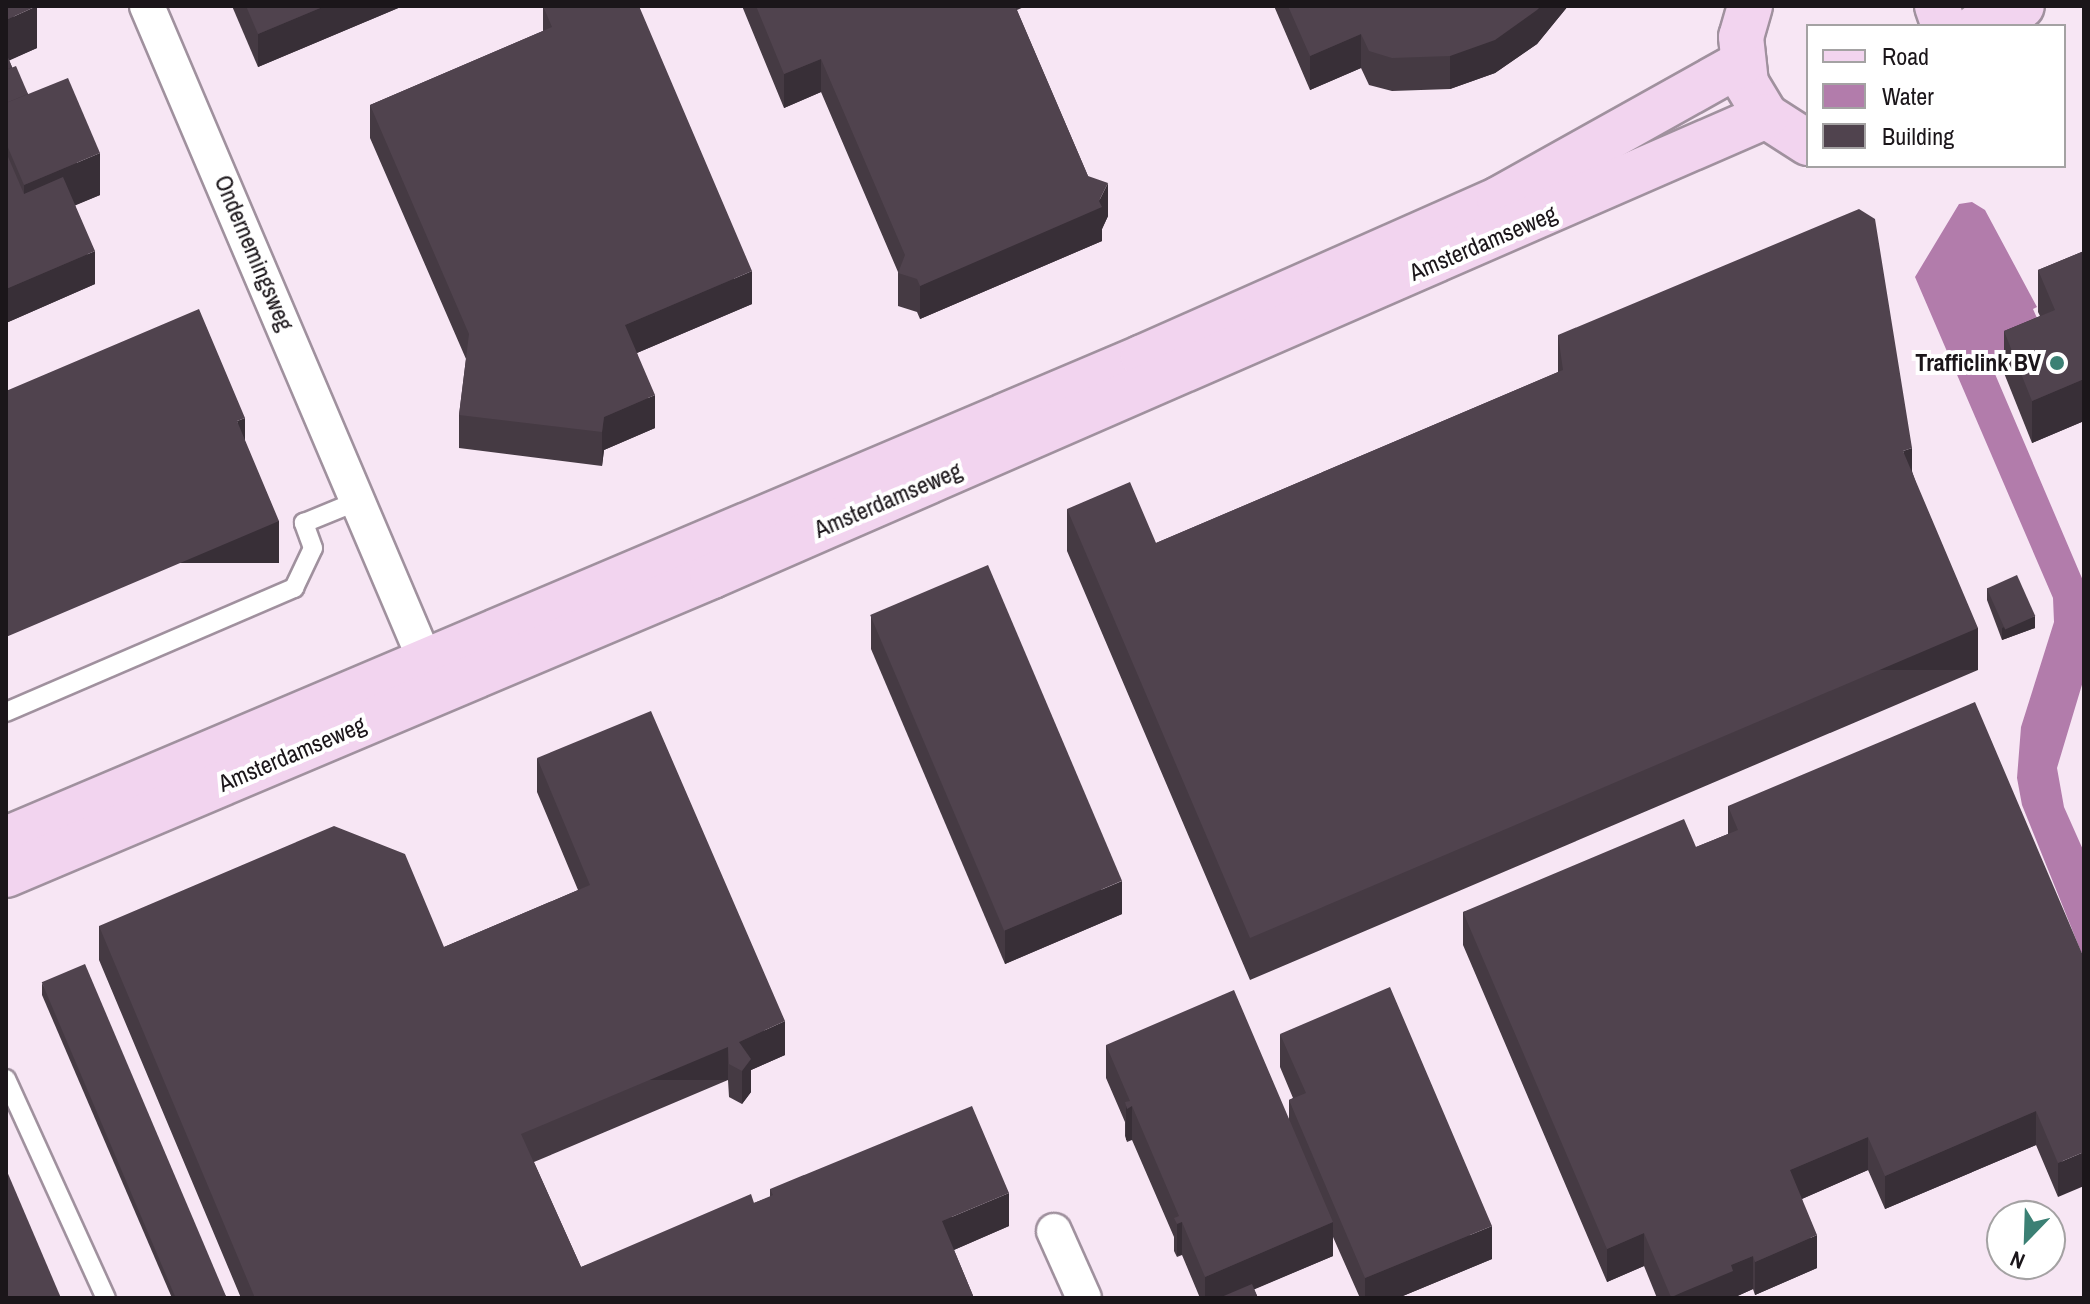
<!DOCTYPE html>
<style>
body{margin:0}
#map{position:relative;width:2090px;height:1304px;overflow:hidden;background:#f7e6f4;font-family:"Archivo Narrow",sans-serif}
div>[style]{position:absolute}
.water>*{inset:0;background:#b27cab}
.roads{filter:drop-shadow(2px 0 #a0919e) drop-shadow(-2px 0 #a0919e) drop-shadow(0 2px #a0919e) drop-shadow(0 -2px #a0919e)}
.lane>*{height:18px;margin:-9px;padding:0 9px;transform-origin:9px;border-radius:9px;background:#fff}
.street>*{height:34px;margin:-17px;padding:0 17px;transform-origin:17px;border-radius:17px;background:#fff}
.secondary>*{height:44px;margin:-22px;padding:0 22px;transform-origin:22px;border-radius:22px;background:#f2d4ef}
.wall>*{inset:0;background:#453a43}
.shaded-wall>*{inset:0;background:#382f37;transform-origin:0 0}
.building>*{inset:0;background:#50434e;transform-origin:0 0}
.dots>*{width:22px;height:22px;translate:-50% -50%;box-sizing:border-box;border:4px solid #fff;border-radius:50%}
span{translate:-50% -50%;white-space:nowrap;text-align:center;line-height:1.15;-webkit-text-stroke:8px #fff;paint-order:stroke}
.street-label{font-size:24px;color:#1b161a}
.poi-label{font-size:24px;color:#1b161a;font-weight:700}
.right{translate:-100% -50%;text-align:right}
.frame{position:absolute;inset:0;border:8px solid #1b161a;pointer-events:none}
.legend{position:absolute;left:1806px;top:24px;width:260px;height:144px;box-sizing:border-box;background:#fff;border:2px solid #a4a2a3;margin:0;padding:10px 14px;list-style:none;font-size:24px;color:#1b161a}
.legend li{display:flex;align-items:center;gap:16px;height:40px}
.legend b{width:40px;border:2px solid #a4a2a3}
.north{position:absolute;left:1986px;top:1200px;width:80px;height:80px;box-sizing:border-box;background:#fff;border:2px solid #a4a2a3;border-radius:50%;rotate:203deg;font-size:22px;font-weight:700;line-height:32px;text-align:center;color:#1b161a}
.north::after{content:'';display:block;margin:auto;width:28px;height:36px;background:#3b8074;clip-path:polygon(50% 0,100% 100%,50% 72%,0 100%)}
</style>
<div id="map">
<div class="water">
<div style="clip-path:polygon(1972px 202px,1985px 210px,2037px 307px,2033px 309px,2051px 350px,1995px 374px,2084px 583px,2084px 678px,2057px 768px,2064px 807px,2084px 852px,2084px 959px,2022px 805px,2017px 778px,2021px 727px,2054px 622px,2053px 598px,1915px 277px,1959px 204px)"></div>
</div>
<div class="roads">
<div class="lane">
<div style="left:6px;top:712px;width:314px;rotate:-23.3deg"></div>
<div style="left:294px;top:588px;width:44px;rotate:-64.6deg"></div>
<div style="left:313px;top:548px;width:27px;rotate:-110deg"></div>
<div style="left:304px;top:523px;width:61px;rotate:-22.3deg"></div>
<div style="left:6px;top:1079px;width:241px;rotate:65.5deg"></div>
</div>
<div class="street">
<div style="left:147px;top:6px;width:711px;rotate:66.97deg"></div>
<div style="left:1054px;top:1231px;width:73px;rotate:65.9deg"></div>
</div>
<div class="secondary">
<div style="left:1750px;top:6px;width:32px;rotate:106deg"></div>
<div style="left:1741px;top:37px;width:46px;rotate:83.8deg"></div>
<div style="left:1746px;top:83px;width:39px;rotate:59deg"></div>
<div style="left:1766px;top:116px;width:50px;rotate:32.7deg"></div>
<div style="left:1937px;top:6px;width:21px;rotate:71deg"></div>
<div style="left:1977px;top:26px;width:49px;rotate:-24deg"></div>
<div style="left:6px;top:839px;width:1235px;rotate:-22.97deg"></div>
<div style="left:1143px;top:357px;width:389px;rotate:-23.9deg"></div>
<div style="left:1499px;top:199px;width:277px;rotate:-29.2deg"></div>
<div style="left:6px;top:875px;width:767px;rotate:-22.95deg"></div>
<div style="left:712px;top:576px;width:1150px;rotate:-23.58deg"></div>
</div>
</div>
<div class="wall">
<div style="clip-path:polygon(6px 6px,37px 48px,9px 60px,12px 67px,28px 94px,100px 195px,75px 205px,95px 284px,6px 323px)"></div>
<div style="clip-path:polygon(232px 6px,403px 6px,258px 67px)"></div>
<div style="clip-path:polygon(543px 6px,752px 304px,637px 353px,655px 428px,604px 450px,602px 466px,459px 448px,459px 415px,466px 359px,370px 138px,370px 105px,543px 31px)"></div>
<div style="clip-path:polygon(742px 6px,1026px 6px,1017px 10px,1088px 176px,1108px 216px,1102px 229px,1102px 241px,920px 319px,917px 312px,898px 306px,898px 272px,821px 92px,784px 108px)"></div>
<div style="clip-path:polygon(1274px 6px,1568px 6px,1537px 44px,1495px 73px,1450px 89px,1392px 91px,1369px 85px,1361px 68px,1310px 90px)"></div>
<div style="clip-path:polygon(2084px 251px,2084px 421px,2032px 443px,2004px 373px,2004px 331px,2040px 316px,2038px 312px,2038px 270px)"></div>
<div style="clip-path:polygon(1558px 335px,1912px 471px,1978px 670px,1250px 980px,1067px 551px,1067px 509px,1156px 543px,1558px 372px)"></div>
<div style="clip-path:polygon(1987px 588px,2035px 628px,2002px 640px,1987px 600px)"></div>
<div style="clip-path:polygon(871px 616px,1122px 914px,1005px 964px,871px 649px)"></div>
<div style="clip-path:polygon(537px 758px,785px 1055px,751px 1070px,751px 1092px,742px 1104px,729px 1097px,728px 1080px,534px 1162px,581px 1267px,770px 1197px,770px 1189px,1009px 1226px,954px 1250px,974px 1298px,241px 1298px,99px 960px,99px 926px,444px 947px,578px 890px,537px 792px)"></div>
<div style="clip-path:polygon(1728px 806px,2084px 958px,2058px 1197px,2036px 1145px,1885px 1209px,1868px 1170px,1802px 1199px,1817px 1268px,1755px 1295px,1753px 1289px,1733px 1298px,1657px 1298px,1644px 1266px,1607px 1282px,1463px 945px,1463px 912px,1696px 847px,1728px 834px)"></div>
<div style="clip-path:polygon(42px 983px,227px 1298px,172px 1298px,42px 995px)"></div>
<div style="clip-path:polygon(1280px 1034px,1492px 1259px,1398px 1298px,1360px 1298px,1333px 1237px,1333px 1256px,1254px 1289px,1258px 1298px,1200px 1298px,1182px 1255px,1177px 1257px,1174px 1251px,1174px 1237px,1132px 1140px,1127px 1142px,1125px 1136px,1125px 1122px,1106px 1078px,1106px 1045px,1289px 1119px,1289px 1100px,1293px 1098px,1280px 1067px)"></div>
</div>
<div class="shaded-wall">
<div style="clip-path:polygon(37px 6px,37px 48px,6px 62px,6px 20px)"></div>
<div style="clip-path:polygon(325px 6px,403px 6px,258px 67px,258px 34px)"></div>
<div style="clip-path:polygon(1541px 6px,1568px 6px,1537px 44px,1495px 73px,1450px 89px,1450px 56px)"></div>
<div style="clip-path:polygon(1361px 34px,1361px 68px,1310px 90px,1310px 56px)"></div>
<div style="clip-path:polygon(821px 59px,821px 92px,784px 108px,784px 74px)"></div>
<div style="clip-path:polygon(100px 153px,100px 195px,24px 227px,24px 185px)"></div>
<div style="clip-path:polygon(1108px 183px,1108px 216px,1102px 229px,1102px 241px,920px 319px,920px 286px,1099px 201px)"></div>
<div style="clip-path:polygon(95px 251px,95px 284px,6px 323px,6px 289px)"></div>
<div style="clip-path:polygon(752px 271px,752px 304px,625px 358px,625px 325px)"></div>
<div style="clip-path:polygon(2084px 379px,2084px 421px,2032px 443px,2032px 401px)"></div>
<div style="clip-path:polygon(655px 395px,655px 428px,604px 450px,602px 466px,602px 432px,604px 417px)"></div>
<div style="clip-path:polygon(245px 418px,245px 460px,237px 421px)"></div>
<div style="clip-path:polygon(1912px 448px,1912px 490px,1903px 451px)"></div>
<div style="left:279px;top:521px;width:42px;height:297px;rotate:90deg"></div>
<div style="clip-path:polygon(2035px 616px,2035px 628px,2002px 640px,2002px 628px)"></div>
<div style="left:1978px;top:628px;width:42px;height:791px;rotate:90deg"></div>
<div style="clip-path:polygon(1122px 881px,1122px 914px,1005px 964px,1005px 930px)"></div>
<div style="clip-path:polygon(785px 1021px,785px 1055px,751px 1070px,751px 1092px,742px 1104px,742px 1071px,739px 1042px)"></div>
<div style="left:728px;top:1047px;width:33px;height:225px;rotate:90deg"></div>
<div style="left:1132px;top:1106px;width:34px;height:6px;rotate:90deg"></div>
<div style="clip-path:polygon(2036px 1111px,2036px 1145px,1885px 1209px,1885px 1176px)"></div>
<div style="clip-path:polygon(1868px 1137px,1868px 1170px,1790px 1204px,1790px 1170px)"></div>
<div style="clip-path:polygon(2084px 1152px,2084px 1186px,2058px 1197px,2058px 1163px)"></div>
<div style="clip-path:polygon(1009px 1193px,1009px 1226px,942px 1255px,942px 1221px)"></div>
<div style="left:1182px;top:1222px;width:33px;height:5px;rotate:90deg"></div>
<div style="clip-path:polygon(1333px 1222px,1333px 1256px,1234px 1298px,1205px 1298px,1205px 1277px)"></div>
<div style="clip-path:polygon(1492px 1226px,1492px 1259px,1398px 1298px,1365px 1298px,1365px 1278px)"></div>
<div style="clip-path:polygon(1644px 1233px,1644px 1266px,1607px 1282px,1607px 1249px)"></div>
<div style="clip-path:polygon(1817px 1235px,1817px 1268px,1755px 1295px,1755px 1262px)"></div>
<div style="clip-path:polygon(1753px 1256px,1753px 1289px,1733px 1298px,1671px 1298px,1731px 1265px)"></div>
</div>
<div class="building">
<div style="clip-path:polygon(6px 6px,37px 6px,6px 20px)"></div>
<div style="clip-path:polygon(246px 6px,325px 6px,258px 34px)"></div>
<div style="clip-path:polygon(543px 6px,639px 6px,752px 271px,625px 325px,655px 395px,604px 417px,602px 432px,459px 415px,469px 334px,370px 105px,552px 27px)"></div>
<div style="clip-path:polygon(756px 6px,1015px 6px,1088px 176px,1108px 183px,1099px 201px,1102px 207px,920px 286px,917px 279px,898px 273px,905px 255px,821px 59px,784px 74px)"></div>
<div style="clip-path:polygon(1288px 6px,1541px 6px,1537px 10px,1495px 40px,1450px 56px,1392px 58px,1369px 51px,1361px 34px,1310px 56px)"></div>
<div style="clip-path:polygon(6px 53px,12px 67px,6px 70px)"></div>
<div style="clip-path:polygon(16px 66px,28px 94px,6px 103px,6px 70px)"></div>
<div style="clip-path:polygon(68px 78px,100px 153px,24px 185px,6px 143px,6px 103px)"></div>
<div style="clip-path:polygon(6px 152px,24px 194px,63px 177px,95px 251px,6px 289px)"></div>
<div style="clip-path:polygon(1859px 209px,1875px 219px,1912px 448px,1903px 451px,1978px 628px,1250px 938px,1067px 509px,1130px 482px,1156px 543px,1563px 370px,1558px 335px)"></div>
<div style="clip-path:polygon(2084px 251px,2084px 379px,2032px 401px,2004px 331px,2055px 310px,2038px 270px)"></div>
<div style="clip-path:polygon(199px 309px,245px 418px,237px 421px,279px 521px,6px 637px,6px 391px)"></div>
<div style="left:988px;top:565px;width:343px;height:128px;rotate:67deg"></div>
<div style="left:2017px;top:575px;width:45px;height:33px;rotate:66deg"></div>
<div style="clip-path:polygon(1975px 702px,2084px 958px,2084px 1152px,2058px 1163px,2036px 1111px,1885px 1176px,1868px 1137px,1790px 1170px,1817px 1235px,1755px 1262px,1753px 1256px,1731px 1265px,1733px 1271px,1671px 1297px,1644px 1233px,1607px 1249px,1463px 912px,1684px 819px,1696px 847px,1738px 830px,1728px 806px)"></div>
<div style="clip-path:polygon(651px 711px,785px 1021px,739px 1042px,751px 1059px,742px 1071px,729px 1064px,728px 1047px,521px 1134px,581px 1267px,751px 1194px,754px 1203px,773px 1195px,770px 1189px,972px 1106px,1009px 1193px,942px 1221px,974px 1298px,255px 1298px,99px 926px,334px 826px,405px 854px,444px 947px,590px 885px,537px 758px)"></div>
<div style="left:85px;top:964px;width:363px;height:47px;rotate:67deg"></div>
<div style="clip-path:polygon(1390px 987px,1492px 1226px,1365px 1278px,1289px 1100px,1306px 1093px,1280px 1034px)"></div>
<div style="clip-path:polygon(1234px 990px,1333px 1222px,1205px 1277px,1182px 1222px,1177px 1224px,1174px 1218px,1179px 1216px,1132px 1106px,1127px 1109px,1125px 1102px,1130px 1101px,1106px 1045px)"></div>
<div style="clip-path:polygon(6px 1169px,61px 1298px,6px 1298px)"></div>
<div style="clip-path:polygon(1252px 1284px,1258px 1298px,1219px 1298px)"></div>
</div>
<div class="dots">
<div style="left:2057px;top:363px;background:#3b8074"></div>
</div>
<div class="street-label">
<span style="left:1483px;top:243px;rotate:-23deg">Amsterdamseweg</span>
<span style="left:254px;top:253px;rotate:67deg">Ondernemingsweg</span>
<span style="left:888px;top:500px;rotate:-23deg">Amsterdamseweg</span>
<span style="left:292px;top:754px;rotate:-23deg">Amsterdamseweg</span>
</div>
<div class="poi-label">
<span class="right" style="left:2041px;top:363px">Trafficlink BV</span>
</div>
<div class="frame"></div>
<ul class="legend">
<li><b style="height:10px;background:#f2d4ef"></b>Road</li>
<li><b style="height:22px;background:#b27cab"></b>Water</li>
<li><b style="height:22px;background:#50434e"></b>Building</li>
</ul>
<div class="north">N</div>
</div>
